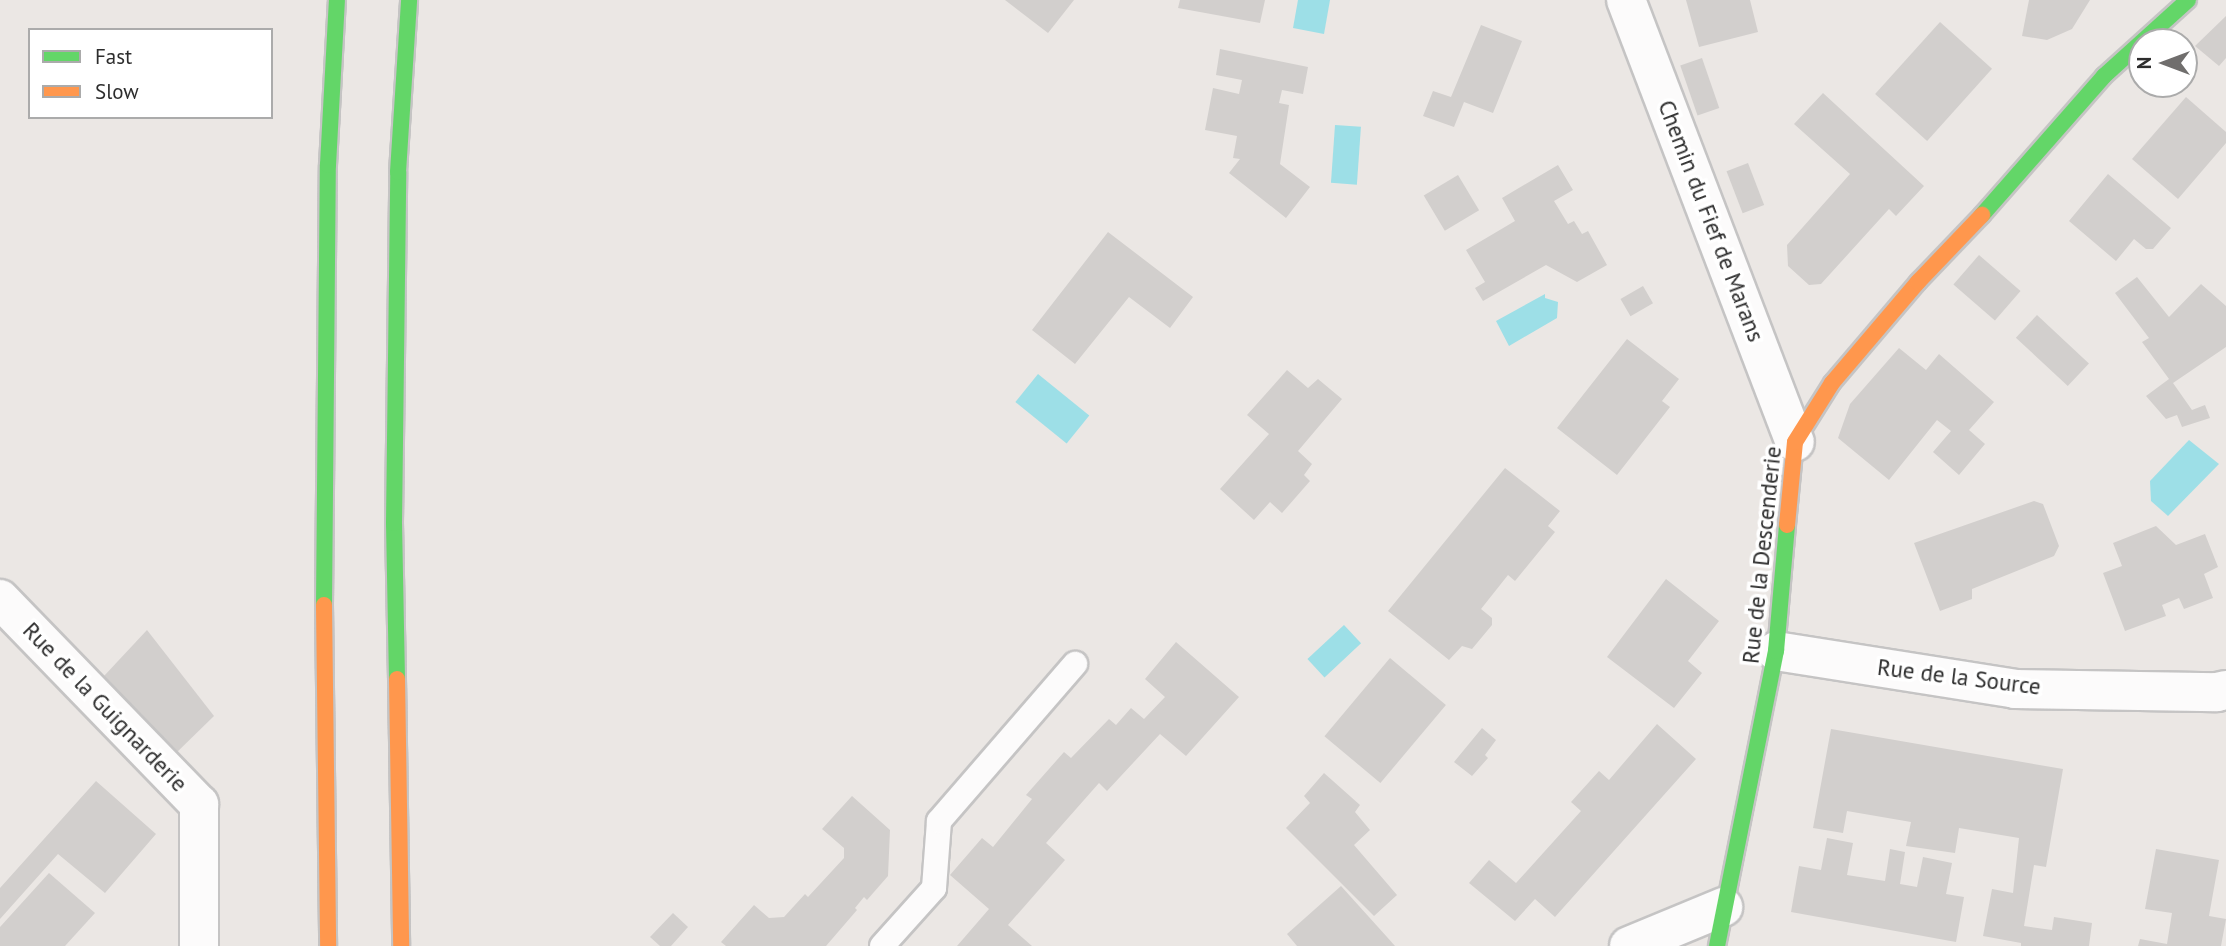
<!DOCTYPE html>
<style>
body{margin:0}
#map{position:relative;width:2226px;height:946px;overflow:hidden;background:#ebe7e4;font-family:"PT Sans",sans-serif}
div>[style]{position:absolute}
.water>*{inset:0;background:#9ddfe7;transform-origin:0 0}
.building>*{inset:0;background:#d2cfcd;transform-origin:0 0}
.roads{filter:drop-shadow(2px 0 #c5c4c4) drop-shadow(-2px 0 #c5c4c4) drop-shadow(0 2px #c5c4c4) drop-shadow(0 -2px #c5c4c4)}
.lane>*{height:24px;margin:-12px;padding:0 12px;transform-origin:12px;border-radius:12px;background:#fcfbfb}
.street>*{height:38px;margin:-19px;padding:0 19px;transform-origin:19px;border-radius:19px;background:#fcfbfb}
.fast>*{height:16px;margin:-8px;padding:0 8px;transform-origin:8px;border-radius:8px;background:#63d668}
.slow>*{height:16px;margin:-8px;padding:0 8px;transform-origin:8px;border-radius:8px;background:#ff974d}
span{translate:-50% -50%;white-space:nowrap;text-align:center;line-height:1.15;-webkit-text-stroke:7px #fff;paint-order:stroke}
.street-label{font-size:23px;color:#2d2d2d}
.legend{position:absolute;left:28px;top:28px;width:245px;height:91px;box-sizing:border-box;background:#fff;border:2px solid #ababab;margin:0;padding:9px 12px;list-style:none;font-size:21px;color:#2d2d2d}
.legend li{display:flex;align-items:center;gap:14px;height:35px}
.legend b{width:35px;border:2px solid #ababab}
.north{position:absolute;left:2128px;top:28px;width:70px;height:70px;box-sizing:border-box;background:#fff;border:2px solid #ababab;border-radius:50%;rotate:270deg;font-size:19px;font-weight:700;line-height:28px;text-align:center;color:#2d2d2d}
.north::after{content:'';display:block;margin:auto;width:24px;height:32px;background:#706e6d;clip-path:polygon(50% 0,100% 100%,50% 72%,0 100%)}
</style>
<div id="map">
<div class="water">
<div style="clip-path:polygon(1298px 0,1330px 0,1324px 34px,1293px 28px)"></div>
<div style="left:1335px;top:125px;width:26px;height:58px;rotate:4deg"></div>
<div style="clip-path:polygon(1545px 294px,1545px 298px,1558px 302px,1557px 318px,1509px 346px,1496px 321px)"></div>
<div style="left:1038px;top:374px;width:66px;height:36px;rotate:39deg"></div>
<div style="clip-path:polygon(2189px 440px,2219px 464px,2168px 516px,2151px 501px,2150px 481px)"></div>
<div style="left:1344px;top:625px;width:25px;height:50px;rotate:47deg"></div>
</div>
<div class="building">
<div style="clip-path:polygon(1005px 0,1074px 0,1048px 33px)"></div>
<div style="clip-path:polygon(1180px 0,1265px 0,1260px 23px,1178px 8px)"></div>
<div style="clip-path:polygon(1686px 0,1750px 0,1758px 32px,1699px 47px)"></div>
<div style="clip-path:polygon(2029px 0,2090px 0,2072px 29px,2047px 40px,2022px 36px)"></div>
<div style="clip-path:polygon(2226px 16px,2226px 58px,2219px 66px,2195px 46px)"></div>
<div style="left:1940px;top:22px;width:70px;height:97px;rotate:42deg"></div>
<div style="clip-path:polygon(1481px 25px,1522px 41px,1493px 113px,1464px 102px,1454px 127px,1423px 116px,1433px 91px,1451px 97px)"></div>
<div style="clip-path:polygon(1220px 49px,1308px 67px,1303px 94px,1282px 90px,1279px 103px,1289px 105px,1280px 164px,1310px 187px,1286px 218px,1229px 173px,1240px 159px,1233px 158px,1237px 136px,1205px 130px,1213px 88px,1239px 94px,1242px 80px,1216px 75px)"></div>
<div style="left:1702px;top:58px;width:53px;height:23px;rotate:71deg"></div>
<div style="clip-path:polygon(1823px 93px,1924px 186px,1896px 216px,1889px 209px,1821px 284px,1809px 285px,1788px 266px,1787px 245px,1850px 174px,1794px 124px)"></div>
<div style="clip-path:polygon(2186px 97px,2226px 132px,2226px 143px,2178px 199px,2132px 159px)"></div>
<div style="left:1748px;top:163px;width:45px;height:23px;rotate:69deg"></div>
<div style="clip-path:polygon(1558px 165px,1573px 190px,1554px 201px,1568px 224px,1574px 221px,1582px 234px,1588px 231px,1607px 265px,1577px 282px,1546px 265px,1483px 301px,1475px 288px,1485px 282px,1466px 250px,1515px 221px,1502px 198px)"></div>
<div style="clip-path:polygon(2108px 174px,2171px 228px,2153px 249px,2146px 249px,2134px 239px,2116px 261px,2069px 221px)"></div>
<div style="left:1458px;top:175px;width:41px;height:40px;rotate:59deg"></div>
<div style="clip-path:polygon(1108px 232px,1193px 297px,1170px 328px,1129px 297px,1075px 364px,1032px 330px)"></div>
<div style="left:1979px;top:255px;width:55px;height:39px;rotate:41deg"></div>
<div style="clip-path:polygon(2137px 277px,2169px 317px,2201px 284px,2226px 306px,2226px 347px,2173px 383px,2192px 410px,2205px 405px,2210px 418px,2182px 427px,2177px 415px,2166px 419px,2146px 396px,2169px 379px,2142px 342px,2149px 338px,2115px 293px)"></div>
<div style="left:1643px;top:286px;width:20px;height:26px;rotate:60deg"></div>
<div style="left:2037px;top:315px;width:71px;height:31px;rotate:43deg"></div>
<div style="clip-path:polygon(1627px 339px,1679px 379px,1662px 401px,1670px 407px,1617px 475px,1557px 428px)"></div>
<div style="clip-path:polygon(1899px 348px,1926px 370px,1939px 354px,1994px 402px,1969px 430px,1985px 444px,1959px 475px,1933px 452px,1951px 431px,1937px 420px,1889px 480px,1838px 438px,1850px 404px)"></div>
<div style="clip-path:polygon(1287px 370px,1308px 388px,1318px 379px,1342px 399px,1298px 451px,1312px 464px,1304px 475px,1310px 481px,1282px 513px,1270px 502px,1254px 520px,1220px 489px,1269px 434px,1247px 415px)"></div>
<div style="clip-path:polygon(1505px 468px,1560px 511px,1548px 526px,1555px 532px,1515px 581px,1508px 575px,1481px 609px,1492px 618px,1492px 625px,1472px 649px,1462px 646px,1449px 660px,1388px 611px)"></div>
<div style="clip-path:polygon(2034px 501px,2043px 504px,2059px 546px,2054px 556px,1972px 589px,1972px 599px,1940px 611px,1914px 543px)"></div>
<div style="clip-path:polygon(2156px 526px,2176px 545px,2205px 534px,2218px 567px,2204px 574px,2213px 598px,2184px 609px,2179px 598px,2162px 605px,2166px 616px,2125px 631px,2103px 573px,2122px 566px,2113px 543px)"></div>
<div style="clip-path:polygon(1666px 579px,1719px 621px,1688px 661px,1702px 673px,1674px 708px,1607px 657px)"></div>
<div style="clip-path:polygon(147px 630px,214px 716px,172px 757px,104px 676px)"></div>
<div style="clip-path:polygon(1176px 642px,1239px 697px,1186px 756px,1160px 734px,1107px 791px,1099px 783px,1046px 843px,1065px 860px,1008px 925px,1032px 946px,957px 946px,989px 909px,950px 875px,982px 838px,993px 847px,1032px 799px,1026px 795px,1064px 752px,1071px 758px,1109px 719px,1116px 725px,1131px 708px,1144px 719px,1165px 697px,1145px 679px)"></div>
<div style="left:1390px;top:658px;width:73px;height:102px;rotate:40deg"></div>
<div style="clip-path:polygon(1657px 724px,1696px 759px,1555px 917px,1535px 899px,1515px 921px,1469px 883px,1489px 860px,1516px 883px,1581px 811px,1571px 802px,1599px 771px,1609px 780px)"></div>
<div style="clip-path:polygon(1482px 728px,1496px 740px,1485px 755px,1488px 758px,1472px 776px,1454px 762px)"></div>
<div style="clip-path:polygon(1831px 729px,2063px 769px,2046px 867px,2034px 865px,2024px 926px,2052px 930px,2054px 917px,2092px 923px,2089px 946px,2021px 946px,2021px 943px,1983px 936px,1992px 889px,2013px 893px,2019px 838px,1959px 828px,1955px 853px,1906px 846px,1911px 822px,1847px 811px,1843px 833px,1813px 828px)"></div>
<div style="clip-path:polygon(1324px 773px,1360px 805px,1355px 812px,1370px 830px,1354px 845px,1397px 895px,1374px 916px,1286px 828px,1310px 803px,1304px 796px)"></div>
<div style="clip-path:polygon(96px 781px,156px 834px,105px 893px,58px 854px,0 919px,0 888px)"></div>
<div style="clip-path:polygon(852px 796px,890px 830px,888px 876px,867px 900px,864px 897px,855px 908px,857px 910px,826px 946px,726px 946px,721px 942px,754px 905px,769px 918px,784px 917px,805px 894px,808px 897px,844px 858px,844px 848px,822px 829px)"></div>
<div style="clip-path:polygon(1827px 838px,1853px 843px,1847px 875px,1885px 881px,1890px 849px,1905px 852px,1900px 884px,1917px 887px,1923px 857px,1952px 863px,1946px 894px,1964px 897px,1956px 942px,1791px 912px,1799px 866px,1821px 870px)"></div>
<div style="clip-path:polygon(2156px 849px,2219px 860px,2209px 916px,2226px 919px,2221px 946px,2138px 946px,2140px 939px,2167px 944px,2172px 913px,2145px 909px)"></div>
<div style="clip-path:polygon(49px 873px,95px 913px,65px 946px,0 946px,0 927px)"></div>
<div style="clip-path:polygon(1341px 886px,1387px 937px,1395px 946px,1297px 946px,1287px 934px)"></div>
<div style="clip-path:polygon(673px 913px,688px 927px,671px 946px,660px 946px,650px 937px)"></div>
</div>
<div class="roads">
<div class="lane">
<div style="left:882px;top:946px;width:78px;rotate:-48.1deg"></div>
<div style="left:934px;top:888px;width:67px;rotate:-85.7deg"></div>
<div style="left:939px;top:821px;width:208px;rotate:-49.1deg"></div>
</div>
<div class="street">
<div style="left:1626px;top:0;width:473px;rotate:69.1deg"></div>
<div style="left:0;top:599px;width:286px;rotate:45.9deg"></div>
<div style="left:199px;top:804px;width:142px;rotate:90deg"></div>
<div style="left:1776px;top:651px;width:242px;rotate:9deg"></div>
<div style="left:2015px;top:689px;width:202px;rotate:0.9deg"></div>
<div style="left:2217px;top:692px;width:9px;rotate:-13deg"></div>
<div style="left:1629px;top:946px;width:102px;rotate:-22.5deg"></div>
</div>
<div class="fast">
<div style="left:1982px;top:215px;width:185px;rotate:-48.7deg"></div>
<div style="left:2104px;top:76px;width:113px;rotate:-42.1deg"></div>
<div style="left:324px;top:605px;width:440px;rotate:-89.5deg"></div>
<div style="left:328px;top:165px;width:165px;rotate:-86.9deg"></div>
<div style="left:397px;top:679px;width:156px;rotate:-91.1deg"></div>
<div style="left:394px;top:523px;width:351px;rotate:-89.3deg"></div>
<div style="left:398px;top:172px;width:172px;rotate:-86.3deg"></div>
<div style="left:1717px;top:946px;width:301px;rotate:-78.7deg"></div>
<div style="left:1776px;top:651px;width:126px;rotate:-85deg"></div>
</div>
<div class="slow">
<div style="left:1787px;top:525px;width:83px;rotate:-84.5deg"></div>
<div style="left:1795px;top:442px;width:70px;rotate:-57.9deg"></div>
<div style="left:1832px;top:383px;width:133px;rotate:-49.6deg"></div>
<div style="left:1918px;top:282px;width:93px;rotate:-46.3deg"></div>
<div style="left:324px;top:605px;width:341px;rotate:89.3deg"></div>
<div style="left:397px;top:679px;width:267px;rotate:89.1deg"></div>
</div>
</div>
<div class="street-label">
<span style="left:1711px;top:221px;rotate:69deg">Chemin du Fief de Marans</span>
<span style="left:1762px;top:555px;rotate:-84deg">Rue de la Descenderie</span>
<span style="left:1959px;top:677px;rotate:7deg">Rue de la Source</span>
<span style="left:105px;top:707px;rotate:46deg">Rue de la Guignarderie</span>
</div>
<ul class="legend">
<li><b style="height:9px;background:#63d668"></b>Fast</li>
<li><b style="height:9px;background:#ff974d"></b>Slow</li>
</ul>
<div class="north">N</div>
</div>
